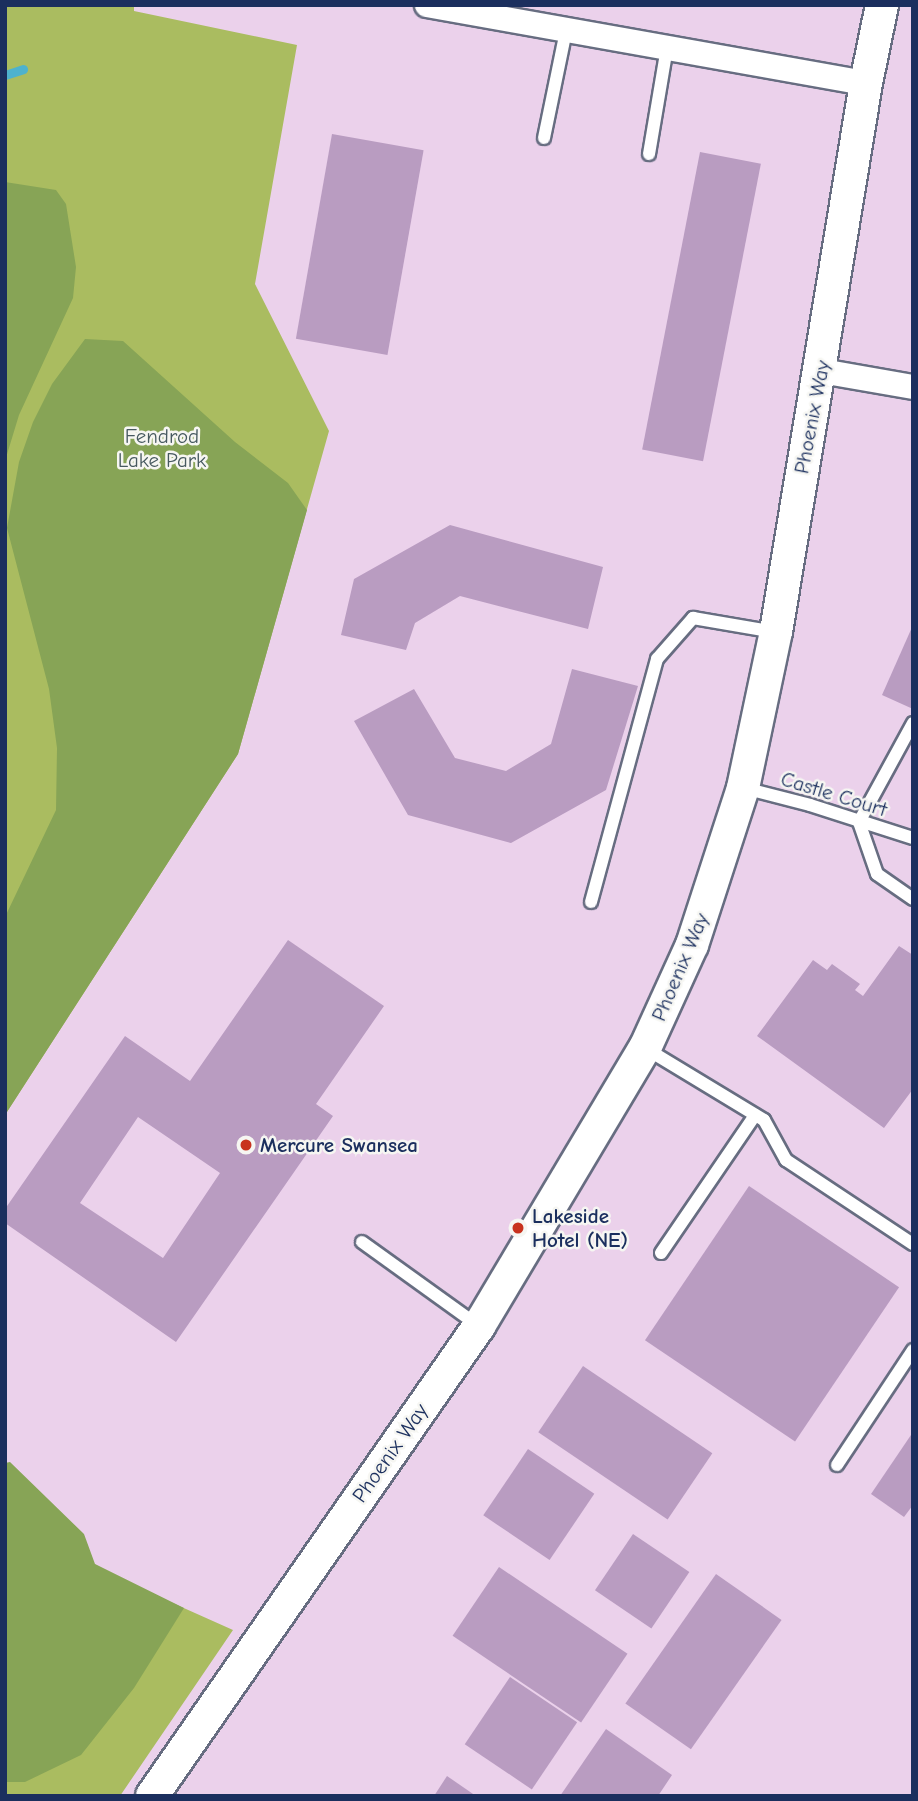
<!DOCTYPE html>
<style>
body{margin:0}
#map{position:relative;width:918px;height:1801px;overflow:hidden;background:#f3dfc3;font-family:"Comic Neue",sans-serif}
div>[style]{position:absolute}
.built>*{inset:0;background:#ebd1eb;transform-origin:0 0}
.green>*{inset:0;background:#aabc60}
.forest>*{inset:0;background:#87a456}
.stream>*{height:9px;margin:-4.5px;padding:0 4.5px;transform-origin:4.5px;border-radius:4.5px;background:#4eb2cd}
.building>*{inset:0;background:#b99cc1;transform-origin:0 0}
.roads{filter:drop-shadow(2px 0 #676d81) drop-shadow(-2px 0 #676d81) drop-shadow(0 2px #676d81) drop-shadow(0 -2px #676d81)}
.service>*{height:12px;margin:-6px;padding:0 6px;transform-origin:6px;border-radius:6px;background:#fff}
.minor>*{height:24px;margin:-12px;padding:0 12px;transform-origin:12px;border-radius:12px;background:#fff}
.tertiary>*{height:32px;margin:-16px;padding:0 16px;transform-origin:16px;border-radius:16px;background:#fff}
.dots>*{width:19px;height:19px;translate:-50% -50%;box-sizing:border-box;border:4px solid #f6f6f2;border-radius:50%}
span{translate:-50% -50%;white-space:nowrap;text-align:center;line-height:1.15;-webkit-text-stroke:5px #f6f6f2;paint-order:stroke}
.street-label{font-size:21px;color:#1b2f5e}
.park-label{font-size:21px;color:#46595f}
.poi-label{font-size:21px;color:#1b2f5e;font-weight:700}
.left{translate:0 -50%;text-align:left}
.frame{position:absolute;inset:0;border:7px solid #1b2f5e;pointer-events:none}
</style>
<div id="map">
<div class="built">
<div style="left:5px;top:5px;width:908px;height:1791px"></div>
</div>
<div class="green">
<div style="clip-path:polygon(5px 5px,134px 5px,134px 11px,297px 45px,255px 284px,329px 431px,238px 754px,5px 1115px)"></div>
<div style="clip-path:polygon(5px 1514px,130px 1584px,233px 1630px,120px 1796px,5px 1796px)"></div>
</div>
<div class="forest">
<div style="clip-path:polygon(5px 182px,56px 190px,66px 204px,76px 267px,73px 298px,19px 415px,5px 461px)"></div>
<div style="clip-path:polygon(85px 339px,123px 341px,235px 442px,288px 483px,307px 510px,238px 754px,5px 1115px,5px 917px,56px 810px,57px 748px,49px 689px,7px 528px,19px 462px,33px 422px,52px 384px)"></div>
<div style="clip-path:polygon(10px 1462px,84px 1534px,95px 1564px,184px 1608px,134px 1688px,81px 1755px,25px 1782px,5px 1782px,5px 1463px)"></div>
</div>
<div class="stream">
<div style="left:5px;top:75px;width:19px;rotate:-18deg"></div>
</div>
<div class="building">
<div style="left:332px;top:134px;width:93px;height:208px;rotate:10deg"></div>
<div style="left:700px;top:152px;width:62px;height:303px;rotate:11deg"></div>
<div style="clip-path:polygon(450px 525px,603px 567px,588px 629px,460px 596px,415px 623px,406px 650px,341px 635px,354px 579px)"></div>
<div style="clip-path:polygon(913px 625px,913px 709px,882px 695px)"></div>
<div style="clip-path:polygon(572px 669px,638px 686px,606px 790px,511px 843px,408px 815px,354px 721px,414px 689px,455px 758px,506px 771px,551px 744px)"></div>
<div style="clip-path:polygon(evenodd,288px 940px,384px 1006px,316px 1104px,333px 1116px,176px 1342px,5px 1223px,5px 1209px,125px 1036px,190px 1081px,288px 940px,138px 1117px,220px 1173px,163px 1258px,80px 1203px,138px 1117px)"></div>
<div style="clip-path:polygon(899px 946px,913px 955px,913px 1089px,884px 1128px,757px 1036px,813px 960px,827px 970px,832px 964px,860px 984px,855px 990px,863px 996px)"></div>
<div style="left:749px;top:1186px;width:181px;height:186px;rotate:34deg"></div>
<div style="left:583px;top:1366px;width:156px;height:80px;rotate:34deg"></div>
<div style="clip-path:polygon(913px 1432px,913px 1505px,904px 1517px,871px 1494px)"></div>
<div style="left:528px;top:1449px;width:80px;height:80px;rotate:34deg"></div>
<div style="left:633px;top:1534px;width:68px;height:68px;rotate:34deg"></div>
<div style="left:499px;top:1567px;width:155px;height:83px;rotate:34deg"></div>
<div style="left:716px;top:1574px;width:80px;height:158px;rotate:35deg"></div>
<div style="left:510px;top:1677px;width:81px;height:81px;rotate:34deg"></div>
<div style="clip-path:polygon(606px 1729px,672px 1775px,658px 1796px,560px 1796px)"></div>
<div style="clip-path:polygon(447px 1776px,476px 1796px,434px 1796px)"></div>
</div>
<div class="roads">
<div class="service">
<div style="left:544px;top:138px;width:109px;rotate:-78.4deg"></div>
<div style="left:649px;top:154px;width:108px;rotate:-80.4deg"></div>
<div style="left:913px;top:723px;width:113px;rotate:118.6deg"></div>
<div style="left:859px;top:822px;width:55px;rotate:70.9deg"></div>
<div style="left:877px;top:874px;width:44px;rotate:34.8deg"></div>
<div style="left:744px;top:788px;width:68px;rotate:14.4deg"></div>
<div style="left:810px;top:805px;width:108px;rotate:17.8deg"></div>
<div style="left:591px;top:902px;width:252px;rotate:-74.8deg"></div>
<div style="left:657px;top:659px;width:55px;rotate:-48.7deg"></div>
<div style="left:693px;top:618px;width:83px;rotate:9.7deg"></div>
<div style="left:645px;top:1048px;width:139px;rotate:31.2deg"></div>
<div style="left:764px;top:1120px;width:46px;rotate:61.2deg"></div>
<div style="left:786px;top:1160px;width:152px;rotate:33.5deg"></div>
<div style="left:362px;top:1242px;width:144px;rotate:35.7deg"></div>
<div style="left:661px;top:1253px;width:167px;rotate:-55.7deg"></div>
<div style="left:837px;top:1465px;width:138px;rotate:-56.5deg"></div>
</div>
<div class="minor">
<div style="left:427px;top:5px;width:446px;rotate:10.1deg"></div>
<div style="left:821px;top:371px;width:93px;rotate:9.9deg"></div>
</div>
<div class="tertiary">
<div style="left:152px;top:1796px;width:573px;rotate:-55.17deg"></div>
<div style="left:479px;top:1326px;width:324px;rotate:-59.2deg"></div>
<div style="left:645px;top:1048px;width:113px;rotate:-65.5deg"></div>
<div style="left:692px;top:945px;width:165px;rotate:-72deg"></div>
<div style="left:743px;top:788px;width:159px;rotate:-78.1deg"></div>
<div style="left:776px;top:632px;width:556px;rotate:-80.69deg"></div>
<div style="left:866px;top:83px;width:80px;rotate:-78.4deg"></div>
</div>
</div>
<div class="dots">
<div style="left:246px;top:1145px;background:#c8321e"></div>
<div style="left:518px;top:1228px;background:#c8321e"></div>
</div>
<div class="street-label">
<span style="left:812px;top:417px;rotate:-79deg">Phoenix Way</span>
<span style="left:834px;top:794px;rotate:17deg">Castle Court</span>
<span style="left:680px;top:967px;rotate:-67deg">Phoenix Way</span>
<span style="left:390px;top:1453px;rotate:-55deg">Phoenix Way</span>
</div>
<div class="park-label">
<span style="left:162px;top:448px">Fendrod<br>Lake Park</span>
</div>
<div class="poi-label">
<span class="left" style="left:260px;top:1145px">Mercure Swansea</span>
<span class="left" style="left:532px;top:1228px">Lakeside<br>Hotel (NE)</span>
</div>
<div class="frame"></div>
</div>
